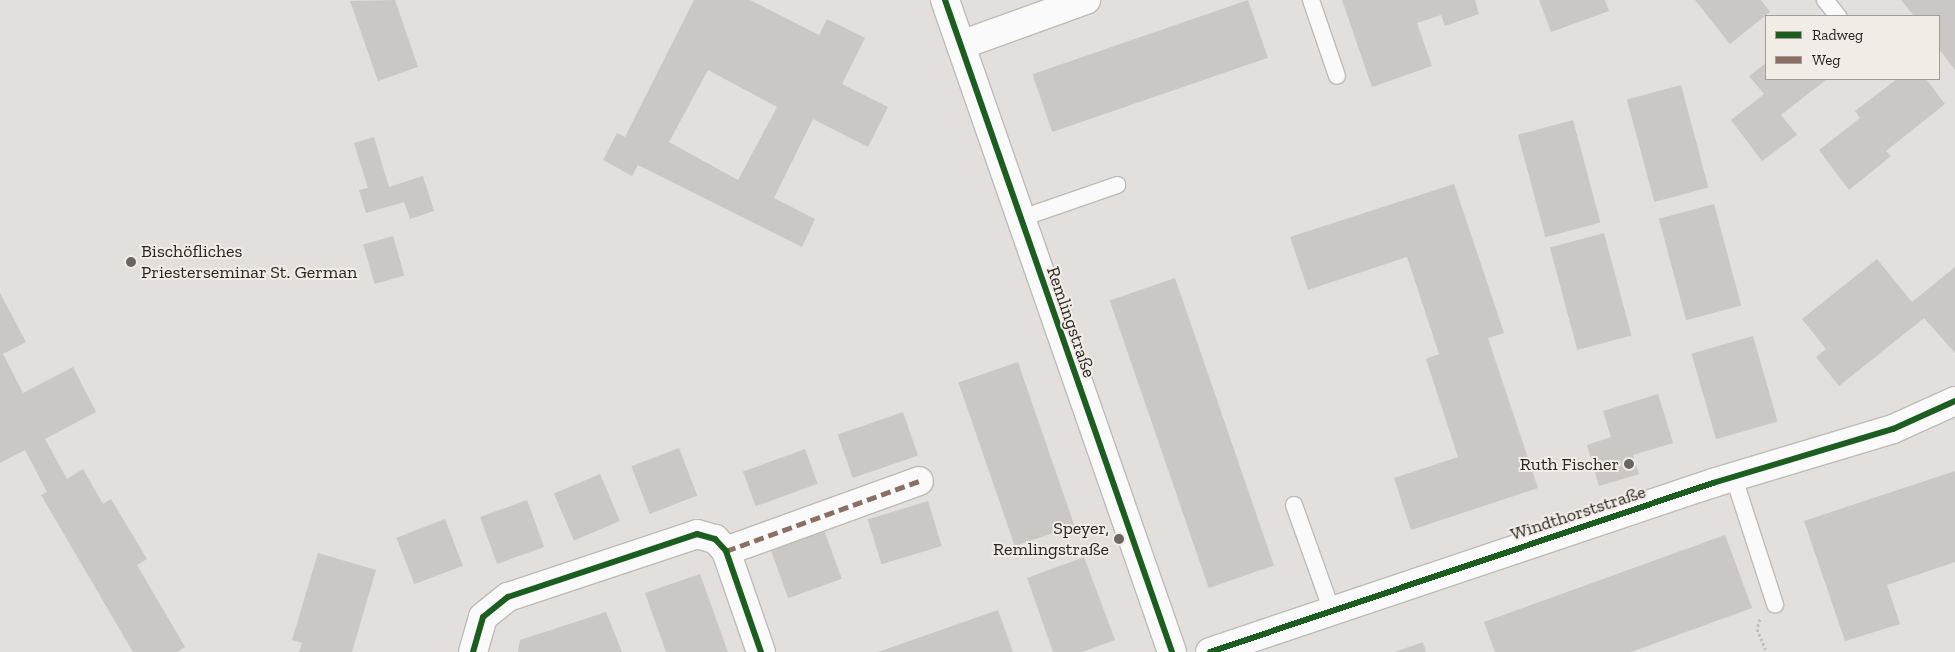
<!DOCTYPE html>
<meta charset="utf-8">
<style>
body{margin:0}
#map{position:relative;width:1955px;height:652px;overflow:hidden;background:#e2dfdc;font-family:"Zilla Slab",serif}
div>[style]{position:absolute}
.building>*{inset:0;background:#cac7c5;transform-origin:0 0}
.path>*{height:3px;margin-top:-1.5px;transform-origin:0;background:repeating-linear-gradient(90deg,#c1c0be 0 2.5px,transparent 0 5px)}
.roads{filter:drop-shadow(1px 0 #bdbbb9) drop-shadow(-1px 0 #bdbbb9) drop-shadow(0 1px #bdbbb9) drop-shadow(0 -1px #bdbbb9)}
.lane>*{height:16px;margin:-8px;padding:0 8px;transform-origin:8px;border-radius:8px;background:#fbfafa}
.street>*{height:28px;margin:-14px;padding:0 14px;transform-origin:14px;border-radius:14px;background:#fbfafa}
.quiet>*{height:5px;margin-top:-2.5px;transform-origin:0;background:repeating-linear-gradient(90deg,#8d6e63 0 10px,transparent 0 15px)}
.cycleway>*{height:6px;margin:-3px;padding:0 3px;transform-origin:3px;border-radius:3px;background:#1b5e20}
.dots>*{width:14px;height:14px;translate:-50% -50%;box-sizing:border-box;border:2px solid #f2ece6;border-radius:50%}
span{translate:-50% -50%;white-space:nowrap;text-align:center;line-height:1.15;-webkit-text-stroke:4px #f2ece6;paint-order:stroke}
.poi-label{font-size:18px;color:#282523}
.left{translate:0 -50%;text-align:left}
.right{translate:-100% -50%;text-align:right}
.street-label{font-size:18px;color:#282523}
.legend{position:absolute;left:1765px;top:15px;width:175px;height:65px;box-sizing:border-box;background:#f2ece6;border:1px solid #a19c98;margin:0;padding:6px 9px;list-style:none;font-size:15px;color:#282523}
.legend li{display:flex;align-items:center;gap:10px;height:25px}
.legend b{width:25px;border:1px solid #a19c98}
</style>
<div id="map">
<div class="building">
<div style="clip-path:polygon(395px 0,418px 67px,378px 81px,350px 1px)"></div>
<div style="clip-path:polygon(evenodd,694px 0,750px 0,819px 35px,827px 19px,865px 38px,842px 84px,888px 107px,868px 147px,813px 119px,774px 198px,815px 219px,802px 247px,638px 165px,632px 176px,603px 160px,617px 133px,625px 137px,694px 0,708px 70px,777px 107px,738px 180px,669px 142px,708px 70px)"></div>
<div style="left:1248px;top:0;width:61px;height:228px;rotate:71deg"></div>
<div style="clip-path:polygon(1342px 0,1475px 0,1479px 14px,1445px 26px,1441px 15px,1417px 23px,1432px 66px,1372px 87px)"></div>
<div style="clip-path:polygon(1539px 0,1605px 0,1609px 11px,1551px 32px)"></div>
<div style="clip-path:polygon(1695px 0,1761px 0,1770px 12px,1730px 44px)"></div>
<div style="clip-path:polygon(1901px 0,1955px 0,1955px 70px,1939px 49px,1939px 16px,1914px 16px)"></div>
<div style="clip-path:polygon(1766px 63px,1766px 79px,1827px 79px,1781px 115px,1797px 135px,1762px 161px,1731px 120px,1764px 94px,1749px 76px)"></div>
<div style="clip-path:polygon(1897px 79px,1926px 79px,1945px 104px,1886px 151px,1891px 156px,1849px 190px,1819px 150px,1860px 118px,1855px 111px)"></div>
<div style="left:1681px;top:85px;width:106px;height:56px;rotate:75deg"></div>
<div style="left:1573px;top:120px;width:106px;height:57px;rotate:75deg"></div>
<div style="clip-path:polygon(374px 137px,389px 187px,423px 176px,434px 211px,410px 219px,404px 202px,366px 213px,359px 190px,368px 188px,354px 143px)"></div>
<div style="clip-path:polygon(1454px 184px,1504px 333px,1488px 338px,1538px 488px,1411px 530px,1394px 478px,1458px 457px,1426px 359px,1439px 354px,1407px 257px,1308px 290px,1290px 237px)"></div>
<div style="left:1714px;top:204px;width:105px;height:57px;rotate:75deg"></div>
<div style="left:1604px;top:233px;width:106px;height:56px;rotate:75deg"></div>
<div style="left:393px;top:236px;width:41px;height:31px;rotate:74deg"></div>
<div style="clip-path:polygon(1877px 259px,1912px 302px,1955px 267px,1955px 353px,1924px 318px,1839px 386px,1816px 357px,1826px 349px,1802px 319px)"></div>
<div style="left:1175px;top:278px;width:304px;height:69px;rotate:71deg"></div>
<div style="clip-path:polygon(0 293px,26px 342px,3px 354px,23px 393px,73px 367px,96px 412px,45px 439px,67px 479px,83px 469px,103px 504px,111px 499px,147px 559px,137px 565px,185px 647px,177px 652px,133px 652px,41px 495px,47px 492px,25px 450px,0 463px)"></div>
<div style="left:1753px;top:336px;width:89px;height:64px;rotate:74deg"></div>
<div style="left:1018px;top:362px;width:173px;height:63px;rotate:71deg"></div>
<div style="clip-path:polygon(1658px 394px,1673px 443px,1633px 455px,1639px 474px,1599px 486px,1587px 445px,1611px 437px,1603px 411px)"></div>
<div style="left:903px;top:412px;width:46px;height:69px;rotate:71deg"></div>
<div style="left:679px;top:448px;width:51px;height:51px;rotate:69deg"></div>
<div style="left:805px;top:449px;width:37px;height:66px;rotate:70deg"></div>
<div style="clip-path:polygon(1955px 471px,1955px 562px,1887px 585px,1900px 624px,1845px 641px,1804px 521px)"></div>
<div style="left:600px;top:474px;width:51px;height:50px;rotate:67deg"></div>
<div style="left:527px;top:500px;width:50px;height:50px;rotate:70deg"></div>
<div style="left:928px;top:501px;width:47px;height:63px;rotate:73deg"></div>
<div style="left:445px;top:519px;width:50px;height:52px;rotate:69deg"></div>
<div style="left:824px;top:530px;width:52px;height:57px;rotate:70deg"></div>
<div style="clip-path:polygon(1725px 535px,1752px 608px,1631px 652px,1495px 652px,1484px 622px)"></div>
<div style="clip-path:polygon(318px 553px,376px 570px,352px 652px,299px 652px,302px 643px,292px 640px)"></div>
<div style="clip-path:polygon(1084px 557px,1115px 640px,1082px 652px,1053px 652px,1027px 578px)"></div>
<div style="clip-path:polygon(700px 574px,728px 652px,666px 652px,645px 593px)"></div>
<div style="clip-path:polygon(998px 610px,1013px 652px,878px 652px)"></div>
<div style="clip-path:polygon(606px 612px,622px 652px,518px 652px,520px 640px)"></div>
<div style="clip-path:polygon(1423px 642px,1426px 652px,1395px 652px)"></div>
</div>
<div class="path">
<div style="left:1760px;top:619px;width:10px;rotate:107deg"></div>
<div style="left:1757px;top:629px;width:25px;rotate:67deg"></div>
</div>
<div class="roads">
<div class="lane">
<div style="left:1311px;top:0;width:80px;rotate:71.1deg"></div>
<div style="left:1825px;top:0;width:21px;rotate:51deg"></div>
<div style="left:1019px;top:219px;width:104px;rotate:-19.1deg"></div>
<div style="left:1734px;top:478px;width:133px;rotate:72deg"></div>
<div style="left:1294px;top:505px;width:113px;rotate:70.3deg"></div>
</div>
<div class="street">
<div style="left:945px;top:0;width:690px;rotate:70.8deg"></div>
<div style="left:961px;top:45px;width:133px;rotate:-19.8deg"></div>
<div style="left:726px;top:551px;width:205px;rotate:-19.9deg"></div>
<div style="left:473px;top:652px;width:36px;rotate:-74deg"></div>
<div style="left:483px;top:617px;width:32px;rotate:-39deg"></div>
<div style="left:508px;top:597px;width:199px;rotate:-18.4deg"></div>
<div style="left:697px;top:534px;width:19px;rotate:16deg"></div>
<div style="left:715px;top:539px;width:16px;rotate:47deg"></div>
<div style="left:726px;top:551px;width:107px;rotate:70.9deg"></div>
<div style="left:1210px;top:652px;width:531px;rotate:-18.57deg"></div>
<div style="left:1713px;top:483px;width:188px;rotate:-16.7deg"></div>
<div style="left:1893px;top:429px;width:68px;rotate:-24.3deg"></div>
</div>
</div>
<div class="quiet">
<div style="left:726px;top:551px;width:205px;rotate:-19.9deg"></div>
</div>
<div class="cycleway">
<div style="left:945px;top:0;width:690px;rotate:70.8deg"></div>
<div style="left:473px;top:652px;width:36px;rotate:-74deg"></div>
<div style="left:483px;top:617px;width:32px;rotate:-39deg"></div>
<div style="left:508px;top:597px;width:199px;rotate:-18.4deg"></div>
<div style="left:697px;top:534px;width:19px;rotate:16deg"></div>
<div style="left:715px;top:539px;width:16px;rotate:47deg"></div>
<div style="left:726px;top:551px;width:107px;rotate:70.9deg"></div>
<div style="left:1210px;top:652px;width:531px;rotate:-18.57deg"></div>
<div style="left:1713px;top:483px;width:188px;rotate:-16.7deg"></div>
<div style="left:1893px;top:429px;width:68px;rotate:-24.3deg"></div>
</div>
<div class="dots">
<div style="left:131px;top:262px;background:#696664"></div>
<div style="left:1629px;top:464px;background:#696664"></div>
<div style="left:1119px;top:539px;background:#696664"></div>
</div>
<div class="poi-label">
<span class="left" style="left:141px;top:262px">Bischöfliches<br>Priesterseminar St. German</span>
<span class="right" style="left:1619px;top:464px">Ruth Fischer</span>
<span class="right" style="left:1109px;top:539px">Speyer,<br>Remlingstraße</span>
</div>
<div class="street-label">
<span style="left:1071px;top:322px;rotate:71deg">Remlingstraße</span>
<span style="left:1578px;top:513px;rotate:-18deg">Windthorststraße</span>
</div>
<ul class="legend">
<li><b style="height:6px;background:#1b5e20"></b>Radweg</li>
<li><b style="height:6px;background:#8d6e63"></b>Weg</li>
</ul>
</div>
